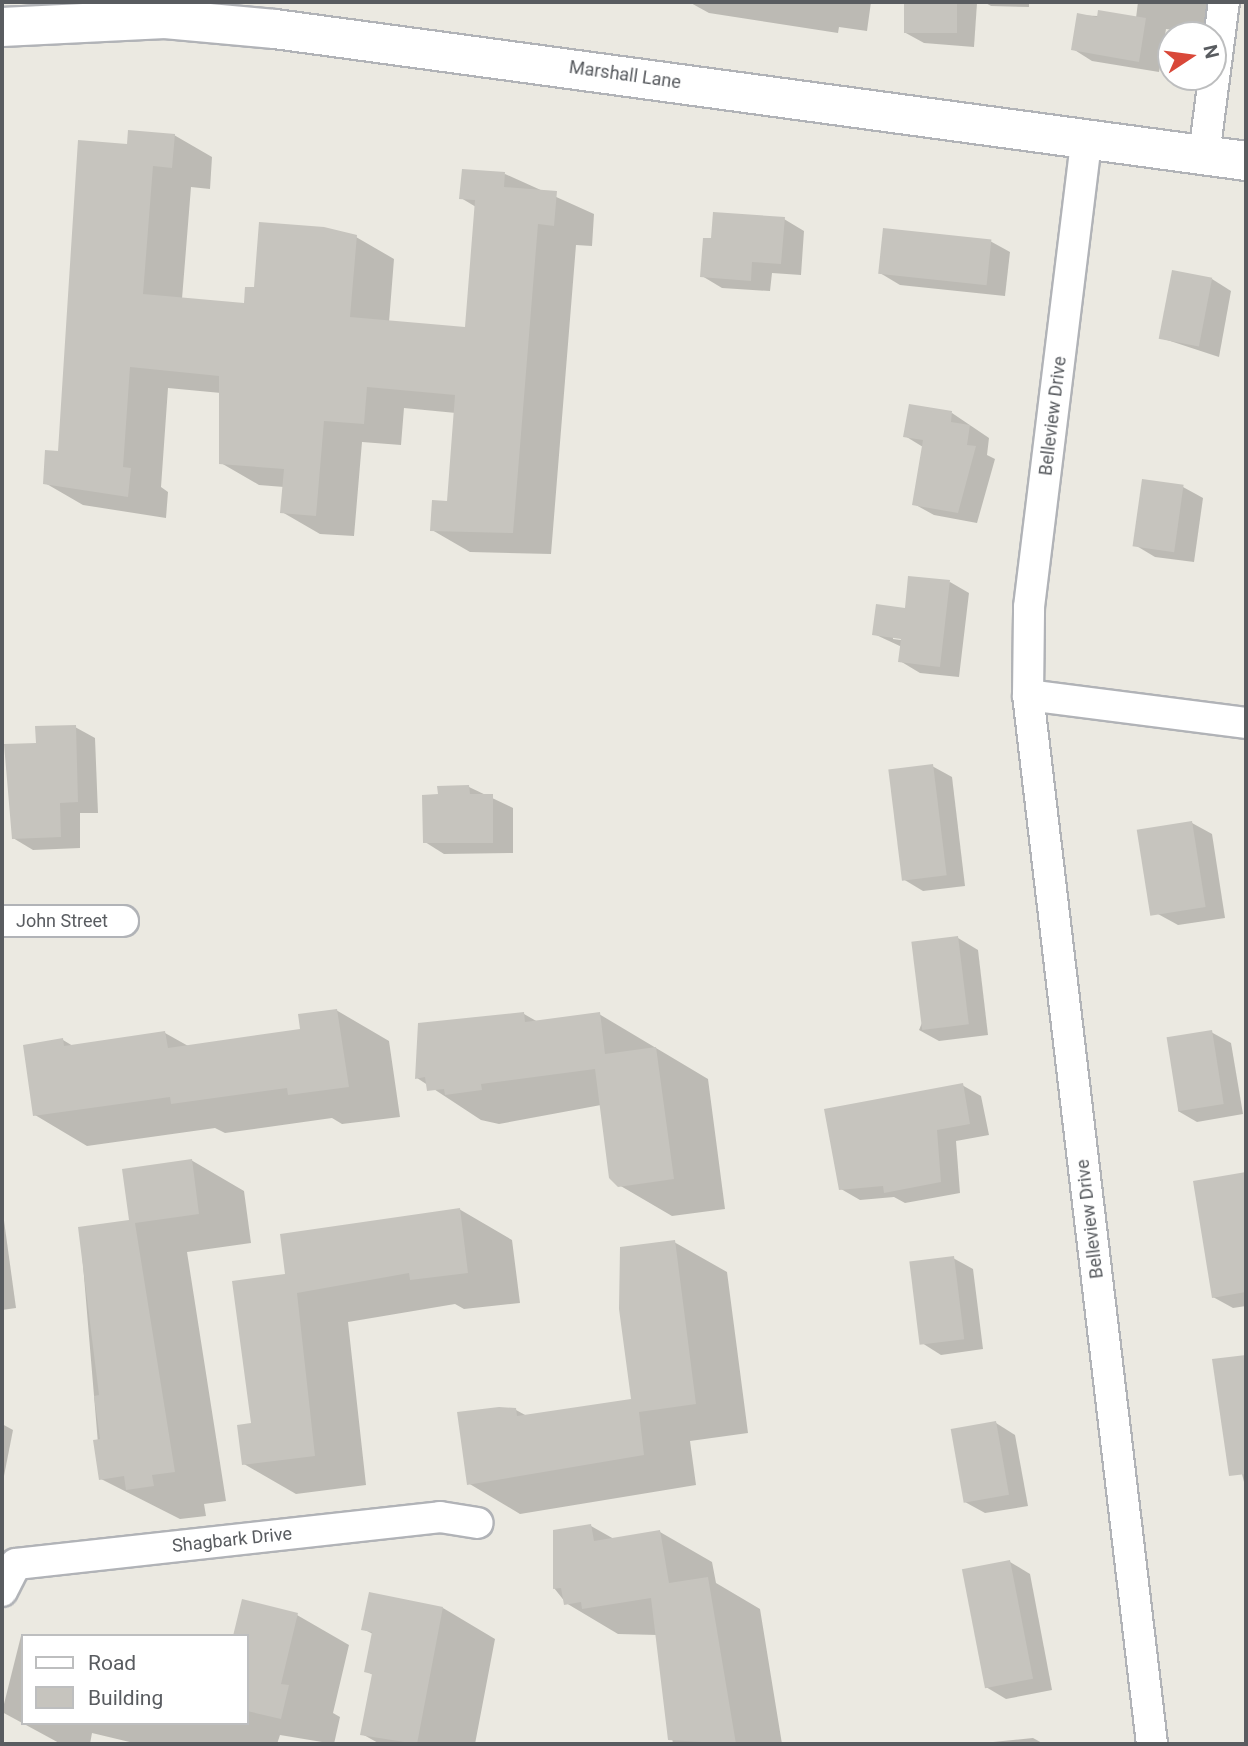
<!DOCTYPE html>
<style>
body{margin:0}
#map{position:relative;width:1248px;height:1746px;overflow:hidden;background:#ebe9e1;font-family:Roboto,sans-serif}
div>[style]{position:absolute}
.shadow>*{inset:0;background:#0003}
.building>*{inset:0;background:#c6c4be;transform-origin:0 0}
.roads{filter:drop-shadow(2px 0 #b1b3b7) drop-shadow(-2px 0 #b1b3b7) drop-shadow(0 2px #b1b3b7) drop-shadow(0 -2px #b1b3b7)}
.street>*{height:30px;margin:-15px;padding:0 15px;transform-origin:15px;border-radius:15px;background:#fff}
.secondary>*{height:38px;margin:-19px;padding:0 19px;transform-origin:19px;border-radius:19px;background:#fff}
span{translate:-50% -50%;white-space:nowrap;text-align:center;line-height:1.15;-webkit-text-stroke:6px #fff;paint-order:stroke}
.street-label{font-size:18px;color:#595c60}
.frame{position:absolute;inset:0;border:4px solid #595c60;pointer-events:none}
.legend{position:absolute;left:21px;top:1634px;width:228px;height:91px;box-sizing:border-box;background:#fff;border:2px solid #bdbebf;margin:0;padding:9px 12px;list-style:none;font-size:21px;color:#595c60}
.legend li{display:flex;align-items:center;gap:14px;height:35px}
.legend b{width:35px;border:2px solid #bdbebf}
.north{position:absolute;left:1157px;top:21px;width:70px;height:70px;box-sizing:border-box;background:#fff;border:2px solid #bdbebf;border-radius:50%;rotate:77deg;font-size:19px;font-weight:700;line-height:28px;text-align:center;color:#595c60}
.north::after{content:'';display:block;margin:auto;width:24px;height:32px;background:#d94839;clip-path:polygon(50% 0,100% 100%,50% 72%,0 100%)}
</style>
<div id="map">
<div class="shadow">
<div style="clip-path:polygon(689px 2px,871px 2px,867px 31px,839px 27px,838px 33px,709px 13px)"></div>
<div style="clip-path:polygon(906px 2px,977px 3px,974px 47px,924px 43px,904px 32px)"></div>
<div style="clip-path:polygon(984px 2px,1029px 2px,1029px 7px,991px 6px)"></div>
<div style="clip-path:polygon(1138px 2px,1209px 2px,1205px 34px,1166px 29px,1159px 72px,1092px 61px,1073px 49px,1078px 15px,1136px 18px)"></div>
<div style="clip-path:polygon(174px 135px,212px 157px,210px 189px,191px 187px,182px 299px,246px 304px,255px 289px,356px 237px,394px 259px,389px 322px,466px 329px,476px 207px,461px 198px,505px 174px,594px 214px,592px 246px,576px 245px,551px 554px,470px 552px,432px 530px,449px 503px,456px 413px,404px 408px,401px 445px,362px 442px,354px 536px,320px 534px,282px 512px,284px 487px,259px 485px,221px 463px,221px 393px,168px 388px,161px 487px,168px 492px,166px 518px,83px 505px,45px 483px,59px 453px,129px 146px)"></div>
<div style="clip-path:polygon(784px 219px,804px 231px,801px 275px,772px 273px,770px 291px,722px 288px,702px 276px)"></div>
<div style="clip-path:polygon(990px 241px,1010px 252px,1005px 296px,900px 285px,880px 273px)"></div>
<div style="clip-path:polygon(1212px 279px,1231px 291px,1219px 357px,1161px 338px)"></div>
<div style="clip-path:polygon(952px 413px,989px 438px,987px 455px,995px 459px,977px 523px,934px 515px,914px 504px,923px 447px,905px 436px)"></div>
<div style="clip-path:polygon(1183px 487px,1203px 498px,1194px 562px,1155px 557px,1135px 545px)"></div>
<div style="clip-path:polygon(evenodd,950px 582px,969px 593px,959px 677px,920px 673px,900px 661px,902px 647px,874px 634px,950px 582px,893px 636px,909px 641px,893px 639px,893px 636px)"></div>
<div style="clip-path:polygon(75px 727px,95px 738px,98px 813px,80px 813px,80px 848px,33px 850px,13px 838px,37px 745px)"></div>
<div style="clip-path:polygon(932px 766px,952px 777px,965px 886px,923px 891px,903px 879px)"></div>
<div style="clip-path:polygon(469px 787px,513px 808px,513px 853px,444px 854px,425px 842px,439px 796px)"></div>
<div style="clip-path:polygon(1192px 823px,1212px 834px,1225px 918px,1178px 925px,1158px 914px,1139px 831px)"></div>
<div style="clip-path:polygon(958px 938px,978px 950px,988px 1035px,939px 1041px,919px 1030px)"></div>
<div style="clip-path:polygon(336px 1010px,389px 1041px,400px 1117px,342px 1124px,332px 1118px,225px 1133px,215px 1128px,87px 1146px,35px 1115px,63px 1040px,73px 1046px,165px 1033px,190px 1047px,302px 1031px)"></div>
<div style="clip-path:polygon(524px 1014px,538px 1022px,599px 1014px,708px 1079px,725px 1209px,672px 1216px,619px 1185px,601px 1105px,499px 1124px,481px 1120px,417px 1078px)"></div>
<div style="clip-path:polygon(1211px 1032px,1231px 1043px,1243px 1114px,1197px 1122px,1178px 1111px)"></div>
<div style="clip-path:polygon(962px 1085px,981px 1096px,989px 1135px,956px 1141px,960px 1193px,905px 1203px,894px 1197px,860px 1200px,841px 1189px)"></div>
<div style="clip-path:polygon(191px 1160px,244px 1191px,251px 1243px,187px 1252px,226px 1501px,204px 1504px,206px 1516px,180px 1519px,101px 1479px,80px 1229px,131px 1222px)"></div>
<div style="clip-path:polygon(1246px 1174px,1246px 1306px,1233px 1308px,1213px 1297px,1195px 1182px)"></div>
<div style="clip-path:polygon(2px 1206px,16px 1308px,2px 1310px)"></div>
<div style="clip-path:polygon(459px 1209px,512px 1240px,520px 1303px,464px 1309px,455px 1304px,348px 1322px,366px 1485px,296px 1494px,244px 1464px,287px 1276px)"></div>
<div style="clip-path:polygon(674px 1242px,727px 1272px,748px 1433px,690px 1441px,696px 1485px,520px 1514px,468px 1483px,516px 1410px,527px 1416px,633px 1400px)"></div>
<div style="clip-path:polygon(953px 1258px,973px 1269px,983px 1349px,941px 1355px,922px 1343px)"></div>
<div style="clip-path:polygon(1246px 1356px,1246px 1490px,1214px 1361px)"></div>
<div style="clip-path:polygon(996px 1423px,1015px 1435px,1028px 1506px,985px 1513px,965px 1502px)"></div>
<div style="clip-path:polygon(2px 1424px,13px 1430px,2px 1486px)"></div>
<div style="clip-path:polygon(591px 1526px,614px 1539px,660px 1532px,712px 1562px,716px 1583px,760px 1609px,782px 1744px,673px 1744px,657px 1635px,618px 1634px,566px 1603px,554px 1588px)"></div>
<div style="clip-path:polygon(1010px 1562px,1030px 1574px,1052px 1690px,1006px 1699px,986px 1687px)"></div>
<div style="clip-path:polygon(443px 1608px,495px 1639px,475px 1744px,380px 1744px,362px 1734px,373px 1675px,366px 1671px,373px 1634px,363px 1629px)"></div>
<div style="clip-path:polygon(297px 1615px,349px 1645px,333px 1713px,340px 1717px,334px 1744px,280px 1735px,277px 1744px,138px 1744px,92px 1733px,90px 1744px,61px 1744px,2px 1712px,21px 1636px,23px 1723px,247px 1723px,247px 1636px)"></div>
<div style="clip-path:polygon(1033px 1738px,1044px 1744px,984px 1744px,983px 1743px)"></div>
</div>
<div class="building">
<div style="left:904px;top:2px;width:53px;height:31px"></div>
<div style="clip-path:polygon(1098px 10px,1146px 18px,1139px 62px,1071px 50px,1077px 13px,1097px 17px)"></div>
<div style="clip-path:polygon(128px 130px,175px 134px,172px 168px,153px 166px,143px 294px,244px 303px,245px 287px,254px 287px,259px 222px,324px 227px,357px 235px,350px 317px,465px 327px,475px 200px,459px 199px,462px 169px,505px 172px,504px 187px,557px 191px,554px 226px,538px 224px,513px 533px,430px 531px,432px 500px,447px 501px,455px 395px,367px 387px,364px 424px,324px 421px,316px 516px,280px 513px,284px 469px,219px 464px,219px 376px,130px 367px,123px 467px,131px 468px,128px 497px,43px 484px,45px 450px,58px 451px,78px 140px,127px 144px)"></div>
<div style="clip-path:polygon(713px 212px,785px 217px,781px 264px,752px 262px,751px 281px,700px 277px,703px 238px,711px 238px)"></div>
<div style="left:883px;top:228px;width:109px;height:46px;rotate:6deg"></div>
<div style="left:1172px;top:270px;width:41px;height:70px;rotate:11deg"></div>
<div style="clip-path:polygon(909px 404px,952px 411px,951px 422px,970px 425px,967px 445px,976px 446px,958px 513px,912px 505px,923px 440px,903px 437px)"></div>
<div style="left:1142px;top:479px;width:42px;height:68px;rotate:8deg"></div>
<div style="clip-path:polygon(908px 576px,950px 580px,940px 667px,898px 662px,901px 639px,872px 635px,876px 604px,905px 608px)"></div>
<div style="clip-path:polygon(76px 725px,78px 802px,60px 803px,61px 837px,12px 839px,4px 744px,36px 743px,35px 726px)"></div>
<div style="left:933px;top:764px;width:112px;height:45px;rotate:83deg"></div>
<div style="clip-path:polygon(469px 785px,470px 794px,493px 794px,493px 843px,423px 843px,422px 795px,438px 794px,437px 786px)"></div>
<div style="left:1192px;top:821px;width:87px;height:56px;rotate:81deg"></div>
<div style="left:958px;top:936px;width:89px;height:47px;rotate:83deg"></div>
<div style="clip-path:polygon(337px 1009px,349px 1087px,288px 1095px,287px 1088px,171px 1104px,170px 1097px,33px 1116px,23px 1045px,63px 1038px,64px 1046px,165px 1031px,168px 1048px,300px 1029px,298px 1014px)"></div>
<div style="clip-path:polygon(524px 1012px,525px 1022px,600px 1012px,605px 1054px,656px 1047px,674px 1179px,618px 1187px,609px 1178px,595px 1069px,481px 1084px,482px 1090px,445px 1095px,444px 1089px,427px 1091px,425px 1077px,415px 1079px,418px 1023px)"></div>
<div style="left:1212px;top:1030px;width:75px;height:46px;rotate:81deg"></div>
<div style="clip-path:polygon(963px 1083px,970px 1124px,937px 1130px,941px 1182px,884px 1193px,883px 1186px,839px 1190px,824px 1109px)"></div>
<div style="clip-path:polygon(192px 1159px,199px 1214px,135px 1223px,175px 1472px,152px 1475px,154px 1486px,126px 1490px,124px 1476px,99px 1480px,93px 1440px,100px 1439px,94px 1396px,99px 1395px,78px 1227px,129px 1220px,122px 1169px)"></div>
<div style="clip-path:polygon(1246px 1172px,1246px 1292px,1212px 1298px,1193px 1181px)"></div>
<div style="clip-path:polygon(460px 1208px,468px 1273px,410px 1280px,409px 1273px,297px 1293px,315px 1456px,242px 1465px,237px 1425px,251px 1423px,232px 1281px,285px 1274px,280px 1234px)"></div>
<div style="clip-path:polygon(675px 1240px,696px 1404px,639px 1412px,644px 1455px,467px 1485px,457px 1412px,499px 1407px,516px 1408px,517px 1416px,631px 1399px,619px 1309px,620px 1247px)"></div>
<div style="left:954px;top:1256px;width:84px;height:45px;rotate:83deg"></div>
<div style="clip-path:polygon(1246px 1355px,1246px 1474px,1229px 1476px,1212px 1359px)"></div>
<div style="left:996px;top:1421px;width:75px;height:46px;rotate:80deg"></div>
<div style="clip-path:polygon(591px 1524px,594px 1541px,660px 1530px,669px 1583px,708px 1577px,736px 1744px,668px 1740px,651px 1598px,582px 1609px,581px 1602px,564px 1605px,561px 1588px,553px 1589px,553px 1530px)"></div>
<div style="left:1010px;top:1560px;width:121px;height:49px;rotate:79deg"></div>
<div style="clip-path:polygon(369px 1592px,443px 1607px,417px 1744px,360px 1735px,372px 1674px,364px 1672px,372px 1632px,361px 1630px)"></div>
<div style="clip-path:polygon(242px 1599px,298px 1613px,281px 1684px,289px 1685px,281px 1719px,247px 1711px,247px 1636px,233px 1636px)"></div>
</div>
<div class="roads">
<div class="street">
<div style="left:1204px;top:155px;width:154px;rotate:-82.6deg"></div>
<div style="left:1028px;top:695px;width:88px;rotate:-89.3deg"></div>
<div style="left:1029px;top:607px;width:473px;rotate:-83deg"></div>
<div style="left:2px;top:921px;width:121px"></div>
<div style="left:2px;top:1591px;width:30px;rotate:-63deg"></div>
<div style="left:16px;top:1564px;width:427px;rotate:-6.3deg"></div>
<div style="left:440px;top:1517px;width:38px;rotate:9deg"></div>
<div style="left:1152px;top:1744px;width:1056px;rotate:-96.74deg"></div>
<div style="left:1028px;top:695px;width:220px;rotate:7.3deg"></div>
</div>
<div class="secondary">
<div style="left:2px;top:27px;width:163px;rotate:-2.8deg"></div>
<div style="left:165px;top:19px;width:110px;rotate:5.2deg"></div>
<div style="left:275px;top:29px;width:980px;rotate:7.74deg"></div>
</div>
</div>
<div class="street-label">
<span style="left:625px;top:75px;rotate:8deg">Marshall Lane</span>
<span style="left:1053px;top:416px;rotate:-83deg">Belleview Drive</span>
<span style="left:62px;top:921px">John Street</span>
<span style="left:1090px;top:1219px;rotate:-97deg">Belleview Drive</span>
<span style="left:232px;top:1540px;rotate:-6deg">Shagbark Drive</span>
</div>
<div class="frame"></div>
<ul class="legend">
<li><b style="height:9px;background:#fff"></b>Road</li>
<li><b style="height:19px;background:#c6c4be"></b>Building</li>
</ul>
<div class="north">N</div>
</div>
